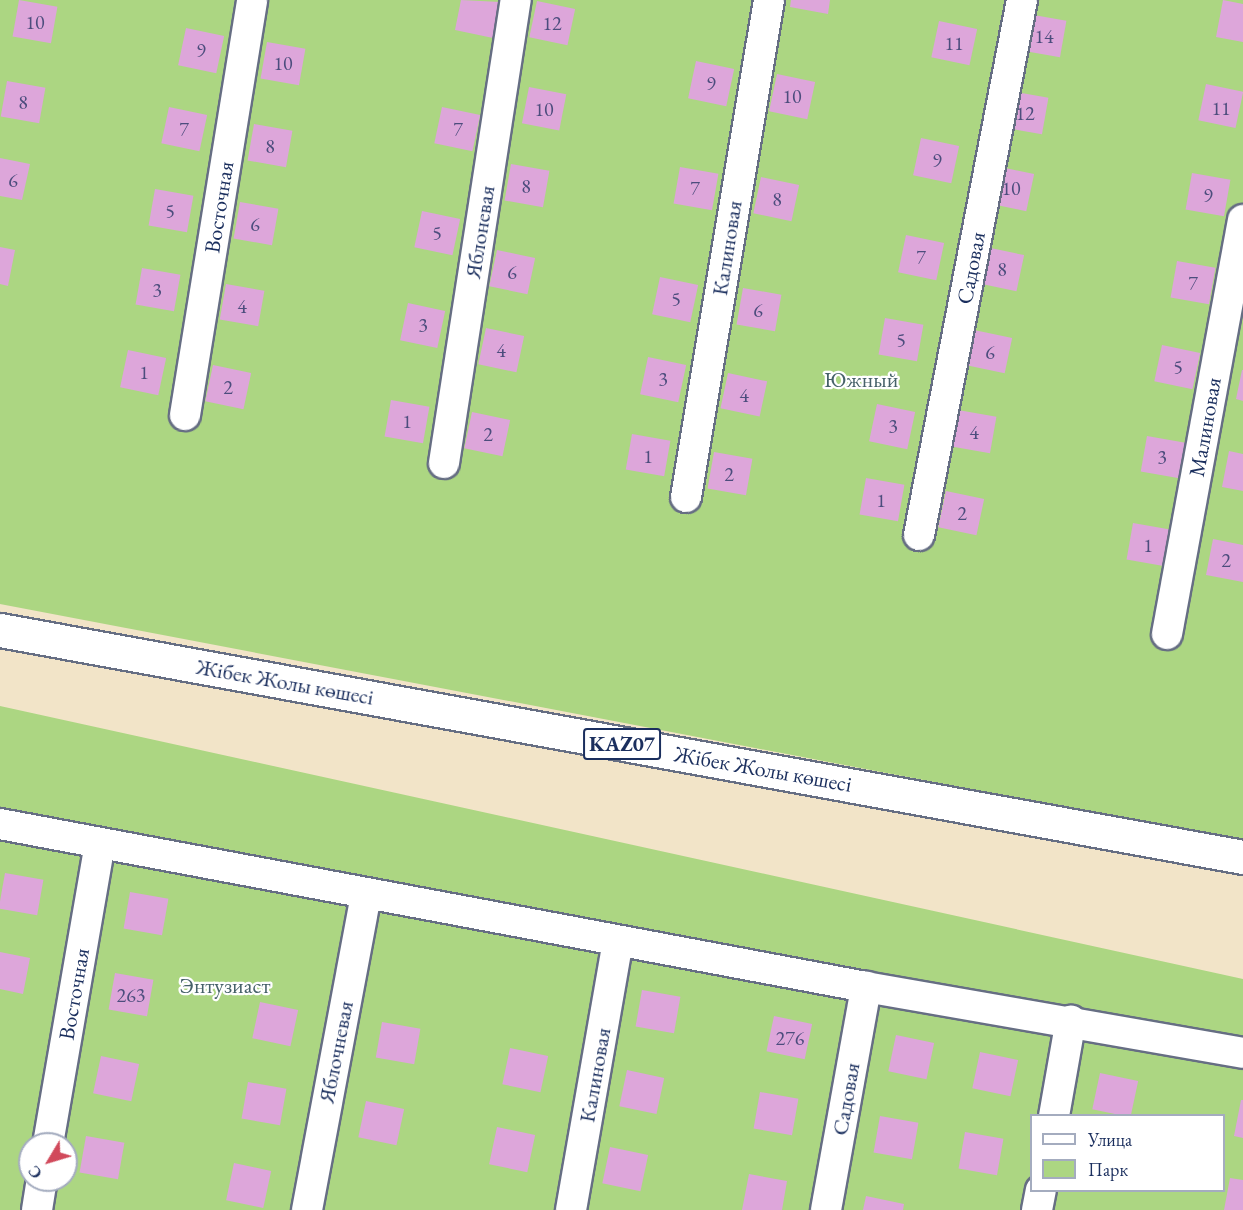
<!DOCTYPE html>
<meta charset="utf-8">
<style>
body{margin:0}
#map{position:relative;width:1243px;height:1210px;overflow:hidden;background:#f2e4c8;font-family:"EB Garamond",serif}
div>[style]{position:absolute}
.green>*{inset:0;background:#acd682}
.building>*{inset:0;background:#dda6da;transform-origin:0 0}
.roads{filter:drop-shadow(2px 0 #666e83) drop-shadow(-2px 0 #666e83) drop-shadow(0 2px #666e83) drop-shadow(0 -2px #666e83)}
.street>*{height:30px;margin:-15px;padding:0 15px;transform-origin:15px;border-radius:15px;background:#fff}
.highway>*{height:33px;margin:-16.5px;padding:0 16.5px;transform-origin:16.5px;border-radius:16.5px;background:#fff}
span{translate:-50% -50%;white-space:nowrap;text-align:center;line-height:1.15;-webkit-text-stroke:4.5px #fff;paint-order:stroke}
.number-label{font-size:20px;color:#4c4d7d}
.number-label span{-webkit-text-stroke-width:0}
.shield-label span{padding:2px 4px;background:#fff;border:2px solid;border-radius:4px;-webkit-text-stroke-width:0}
.shield-label{font-size:21px;color:#1b2f5e;font-weight:700}
.street-label{font-size:22px;color:#1b2f5e}
.park-label{font-size:22px;color:#466169}
.legend{position:absolute;left:1030px;top:1114px;width:195px;height:78px;box-sizing:border-box;background:#fff;border:2px solid #a4acbf;margin:0;padding:8px 10px;list-style:none;font-size:18px;color:#1b2f5e}
.legend li{display:flex;align-items:center;gap:12px;height:30px}
.legend b{width:30px;border:2px solid #a4acbf}
.north{position:absolute;left:18px;top:1132px;width:60px;height:60px;box-sizing:border-box;background:#fff;border:2px solid #a4acbf;border-radius:50%;rotate:232deg;font-size:16px;font-weight:700;line-height:24px;text-align:center;color:#1b2f5e}
.north::after{content:'';display:block;margin:auto;width:21px;height:27px;background:#d1495b;clip-path:polygon(50% 0,100% 100%,50% 72%,0 100%)}
</style>
<div id="map">
<div class="green">
<div style="clip-path:polygon(0 0,1243px 0,1243px 841px,0 604px)"></div>
<div style="clip-path:polygon(evenodd,0 706px,1243px 979px,1243px 1210px,0 1210px,0 706px,1032px 1116px,1224px 1116px,1224px 1190px,1032px 1190px,1032px 1116px,0 706px,30px 1144px,66px 1144px,66px 1180px,30px 1180px,30px 1144px)"></div>
</div>
<div class="building">
<div style="left:19px;top:0;width:39px;height:37px;rotate:10deg"></div>
<div style="clip-path:polygon(461px 0,500px 2px,493px 38px,455px 30px)"></div>
<div style="clip-path:polygon(791px 0,830px 0,828px 14px,790px 7px)"></div>
<div style="clip-path:polygon(1223px 0,1243px 4px,1243px 42px,1216px 37px)"></div>
<div style="left:537px;top:1px;width:39px;height:37px;rotate:12deg"></div>
<div style="left:1028px;top:14px;width:39px;height:37px;rotate:10deg"></div>
<div style="left:939px;top:21px;width:39px;height:37px;rotate:12deg"></div>
<div style="left:186px;top:28px;width:39px;height:38px;rotate:12deg"></div>
<div style="left:267px;top:42px;width:39px;height:37px;rotate:10deg"></div>
<div style="left:696px;top:61px;width:39px;height:38px;rotate:12deg"></div>
<div style="left:777px;top:74px;width:39px;height:38px;rotate:12deg"></div>
<div style="left:7px;top:81px;width:39px;height:36px;rotate:10deg"></div>
<div style="left:1206px;top:84px;width:38px;height:37px;rotate:12deg"></div>
<div style="left:529px;top:87px;width:38px;height:37px;rotate:11deg"></div>
<div style="left:1010px;top:91px;width:39px;height:37px;rotate:10deg"></div>
<div style="left:169px;top:107px;width:39px;height:37px;rotate:12deg"></div>
<div style="left:442px;top:107px;width:39px;height:37px;rotate:12deg"></div>
<div style="left:254px;top:124px;width:39px;height:37px;rotate:10deg"></div>
<div style="left:921px;top:138px;width:39px;height:38px;rotate:12deg"></div>
<div style="clip-path:polygon(0 158px,30px 164px,22px 200px,0 196px)"></div>
<div style="left:511px;top:164px;width:39px;height:37px;rotate:10deg"></div>
<div style="left:996px;top:166px;width:39px;height:38px;rotate:12deg"></div>
<div style="left:680px;top:167px;width:39px;height:37px;rotate:10deg"></div>
<div style="left:1192px;top:173px;width:39px;height:37px;rotate:10deg"></div>
<div style="left:761px;top:177px;width:39px;height:37px;rotate:12deg"></div>
<div style="left:155px;top:189px;width:39px;height:37px;rotate:10deg"></div>
<div style="left:240px;top:202px;width:39px;height:37px;rotate:10deg"></div>
<div style="left:422px;top:211px;width:39px;height:37px;rotate:12deg"></div>
<div style="left:906px;top:235px;width:39px;height:38px;rotate:12deg"></div>
<div style="clip-path:polygon(0 247px,15px 250px,8px 286px,0 284px)"></div>
<div style="left:986px;top:247px;width:39px;height:37px;rotate:12deg"></div>
<div style="left:497px;top:250px;width:39px;height:37px;rotate:12deg"></div>
<div style="left:1177px;top:261px;width:39px;height:37px;rotate:10deg"></div>
<div style="left:142px;top:268px;width:39px;height:37px;rotate:10deg"></div>
<div style="left:660px;top:277px;width:39px;height:38px;rotate:12deg"></div>
<div style="left:226px;top:284px;width:39px;height:36px;rotate:10deg"></div>
<div style="left:743px;top:288px;width:39px;height:37px;rotate:10deg"></div>
<div style="left:408px;top:303px;width:38px;height:38px;rotate:12deg"></div>
<div style="left:885px;top:318px;width:39px;height:37px;rotate:10deg"></div>
<div style="left:486px;top:328px;width:39px;height:37px;rotate:12deg"></div>
<div style="left:974px;top:330px;width:39px;height:36px;rotate:12deg"></div>
<div style="left:1162px;top:345px;width:39px;height:37px;rotate:12deg"></div>
<div style="left:128px;top:350px;width:39px;height:38px;rotate:12deg"></div>
<div style="left:648px;top:357px;width:39px;height:38px;rotate:12deg"></div>
<div style="left:213px;top:365px;width:39px;height:37px;rotate:12deg"></div>
<div style="clip-path:polygon(1242px 370px,1243px 370px,1243px 401px,1236px 399px)"></div>
<div style="left:728px;top:373px;width:40px;height:36px;rotate:12deg"></div>
<div style="left:391px;top:400px;width:39px;height:37px;rotate:10deg"></div>
<div style="left:877px;top:404px;width:39px;height:38px;rotate:12deg"></div>
<div style="left:958px;top:410px;width:39px;height:37px;rotate:10deg"></div>
<div style="left:472px;top:412px;width:39px;height:37px;rotate:12deg"></div>
<div style="left:632px;top:434px;width:39px;height:36px;rotate:10deg"></div>
<div style="left:1147px;top:436px;width:39px;height:36px;rotate:10deg"></div>
<div style="clip-path:polygon(1229px 451px,1243px 454px,1243px 491px,1222px 487px)"></div>
<div style="left:714px;top:452px;width:39px;height:37px;rotate:10deg"></div>
<div style="left:866px;top:478px;width:39px;height:37px;rotate:10deg"></div>
<div style="left:946px;top:491px;width:39px;height:37px;rotate:12deg"></div>
<div style="left:1133px;top:523px;width:39px;height:37px;rotate:10deg"></div>
<div style="clip-path:polygon(1213px 539px,1243px 545px,1243px 582px,1206px 575px)"></div>
<div style="left:5px;top:873px;width:39px;height:36px;rotate:10deg"></div>
<div style="left:130px;top:892px;width:39px;height:37px;rotate:10deg"></div>
<div style="clip-path:polygon(0 952px,30px 958px,23px 994px,0 989px)"></div>
<div style="left:115px;top:973px;width:39px;height:37px;rotate:10deg"></div>
<div style="left:642px;top:990px;width:39px;height:37px;rotate:10deg"></div>
<div style="left:260px;top:1002px;width:39px;height:37px;rotate:12deg"></div>
<div style="left:774px;top:1016px;width:39px;height:36px;rotate:12deg"></div>
<div style="left:382px;top:1022px;width:39px;height:36px;rotate:10deg"></div>
<div style="left:896px;top:1035px;width:39px;height:37px;rotate:12deg"></div>
<div style="left:510px;top:1048px;width:39px;height:37px;rotate:12deg"></div>
<div style="left:980px;top:1052px;width:39px;height:37px;rotate:12deg"></div>
<div style="left:101px;top:1056px;width:39px;height:38px;rotate:12deg"></div>
<div style="left:627px;top:1070px;width:38px;height:37px;rotate:12deg"></div>
<div style="left:1100px;top:1073px;width:39px;height:37px;rotate:12deg"></div>
<div style="left:248px;top:1082px;width:39px;height:37px;rotate:10deg"></div>
<div style="left:760px;top:1092px;width:39px;height:37px;rotate:10deg"></div>
<div style="clip-path:polygon(1241px 1100px,1243px 1100px,1243px 1138px,1234px 1136px)"></div>
<div style="left:366px;top:1101px;width:39px;height:37px;rotate:12deg"></div>
<div style="left:880px;top:1116px;width:39px;height:37px;rotate:10deg"></div>
<div style="left:497px;top:1127px;width:39px;height:38px;rotate:12deg"></div>
<div style="left:965px;top:1132px;width:39px;height:37px;rotate:10deg"></div>
<div style="left:86px;top:1136px;width:39px;height:37px;rotate:10deg"></div>
<div style="left:610px;top:1147px;width:39px;height:37px;rotate:12deg"></div>
<div style="left:234px;top:1163px;width:38px;height:38px;rotate:12deg"></div>
<div style="clip-path:polygon(749px 1174px,787px 1181px,782px 1210px,742px 1210px)"></div>
<div style="clip-path:polygon(1230px 1178px,1243px 1180px,1243px 1210px,1224px 1210px)"></div>
<div style="clip-path:polygon(866px 1196px,904px 1204px,903px 1210px,863px 1210px)"></div>
</div>
<div class="roads">
<div class="street">
<div style="left:185px;top:415px;width:420px;rotate:-80.8deg"></div>
<div style="left:444px;top:463px;width:469px;rotate:-81.2deg"></div>
<div style="left:686px;top:497px;width:504px;rotate:-80.52deg"></div>
<div style="left:919px;top:535px;width:545px;rotate:-79.1deg"></div>
<div style="left:1167px;top:634px;width:421px;rotate:-79.6deg"></div>
<div style="left:0;top:824px;width:881px;rotate:10.66deg"></div>
<div style="left:866px;top:987px;width:383px;rotate:9.9deg"></div>
<div style="left:1054px;top:1116px;width:97px;rotate:-80deg"></div>
<div style="left:48px;top:1144px;width:305px;rotate:-80.2deg"></div>
<div style="left:37px;top:1210px;width:30px;rotate:-81deg"></div>
<div style="left:307px;top:1210px;width:321px;rotate:-79.4deg"></div>
<div style="left:571px;top:1210px;width:273px;rotate:-80.1deg"></div>
<div style="left:826px;top:1210px;width:227px;rotate:-79.8deg"></div>
<div style="left:1037px;top:1210px;width:20px;rotate:-79deg"></div>
</div>
<div class="highway">
<div style="left:0;top:630px;width:1264px;rotate:10.35deg"></div>
</div>
</div>
<div class="number-label">
<span style="left:35px;top:22px">10</span>
<span style="left:552px;top:23px">12</span>
<span style="left:1044px;top:36px">14</span>
<span style="left:954px;top:43px">11</span>
<span style="left:201px;top:50px">9</span>
<span style="left:283px;top:63px">10</span>
<span style="left:711px;top:83px">9</span>
<span style="left:792px;top:96px">10</span>
<span style="left:23px;top:102px">8</span>
<span style="left:1221px;top:108px">11</span>
<span style="left:544px;top:109px">10</span>
<span style="left:1025px;top:113px">12</span>
<span style="left:184px;top:129px">7</span>
<span style="left:458px;top:129px">7</span>
<span style="left:270px;top:146px">8</span>
<span style="left:937px;top:160px">9</span>
<span style="left:13px;top:180px">6</span>
<span style="left:526px;top:186px">8</span>
<span style="left:695px;top:188px">7</span>
<span style="left:1011px;top:188px">10</span>
<span style="left:1208px;top:195px">9</span>
<span style="left:777px;top:199px">8</span>
<span style="left:170px;top:211px">5</span>
<span style="left:255px;top:224px">6</span>
<span style="left:437px;top:233px">5</span>
<span style="left:921px;top:257px">7</span>
<span style="left:1002px;top:269px">8</span>
<span style="left:512px;top:272px">6</span>
<span style="left:1193px;top:283px">7</span>
<span style="left:157px;top:290px">3</span>
<span style="left:676px;top:299px">5</span>
<span style="left:242px;top:306px">4</span>
<span style="left:758px;top:310px">6</span>
<span style="left:423px;top:325px">3</span>
<span style="left:901px;top:340px">5</span>
<span style="left:501px;top:350px">4</span>
<span style="left:990px;top:352px">6</span>
<span style="left:1178px;top:367px">5</span>
<span style="left:144px;top:372px">1</span>
<span style="left:663px;top:379px">3</span>
<span style="left:228px;top:387px">2</span>
<span style="left:744px;top:395px">4</span>
<span style="left:407px;top:421px">1</span>
<span style="left:893px;top:426px">3</span>
<span style="left:974px;top:432px">4</span>
<span style="left:488px;top:434px">2</span>
<span style="left:648px;top:456px">1</span>
<span style="left:1162px;top:457px">3</span>
<span style="left:729px;top:474px">2</span>
<span style="left:881px;top:500px">1</span>
<span style="left:962px;top:513px">2</span>
<span style="left:1148px;top:545px">1</span>
<span style="left:1226px;top:560px">2</span>
<span style="left:131px;top:995px">263</span>
<span style="left:790px;top:1038px">276</span>
</div>
<div class="shield-label">
<span style="left:622px;top:744px">KAZ07</span>
</div>
<div class="street-label">
<span style="left:219px;top:207px;rotate:-81deg">Восточная</span>
<span style="left:480px;top:232px;rotate:-81deg">Яблоневая</span>
<span style="left:727px;top:248px;rotate:-81deg">Калиновая</span>
<span style="left:971px;top:268px;rotate:-79deg">Садовая</span>
<span style="left:1205px;top:427px;rotate:-80deg">Малиновая</span>
<span style="left:285px;top:682px;rotate:10deg">Жібек Жолы көшесі</span>
<span style="left:763px;top:769px;rotate:10deg">Жібек Жолы көшесі</span>
<span style="left:74px;top:994px;rotate:-80deg">Восточная</span>
<span style="left:336px;top:1052px;rotate:-79deg">Яблочневая</span>
<span style="left:595px;top:1075px;rotate:-80deg">Калиновая</span>
<span style="left:846px;top:1099px;rotate:-80deg">Садовая</span>
</div>
<div class="park-label">
<span style="left:861px;top:380px">Южный</span>
<span style="left:225px;top:986px">Энтузиаст</span>
</div>
<ul class="legend">
<li><b style="height:8px;background:#fff"></b>Улица</li>
<li><b style="height:16px;background:#acd682"></b>Парк</li>
</ul>
<div class="north">С</div>
</div>
